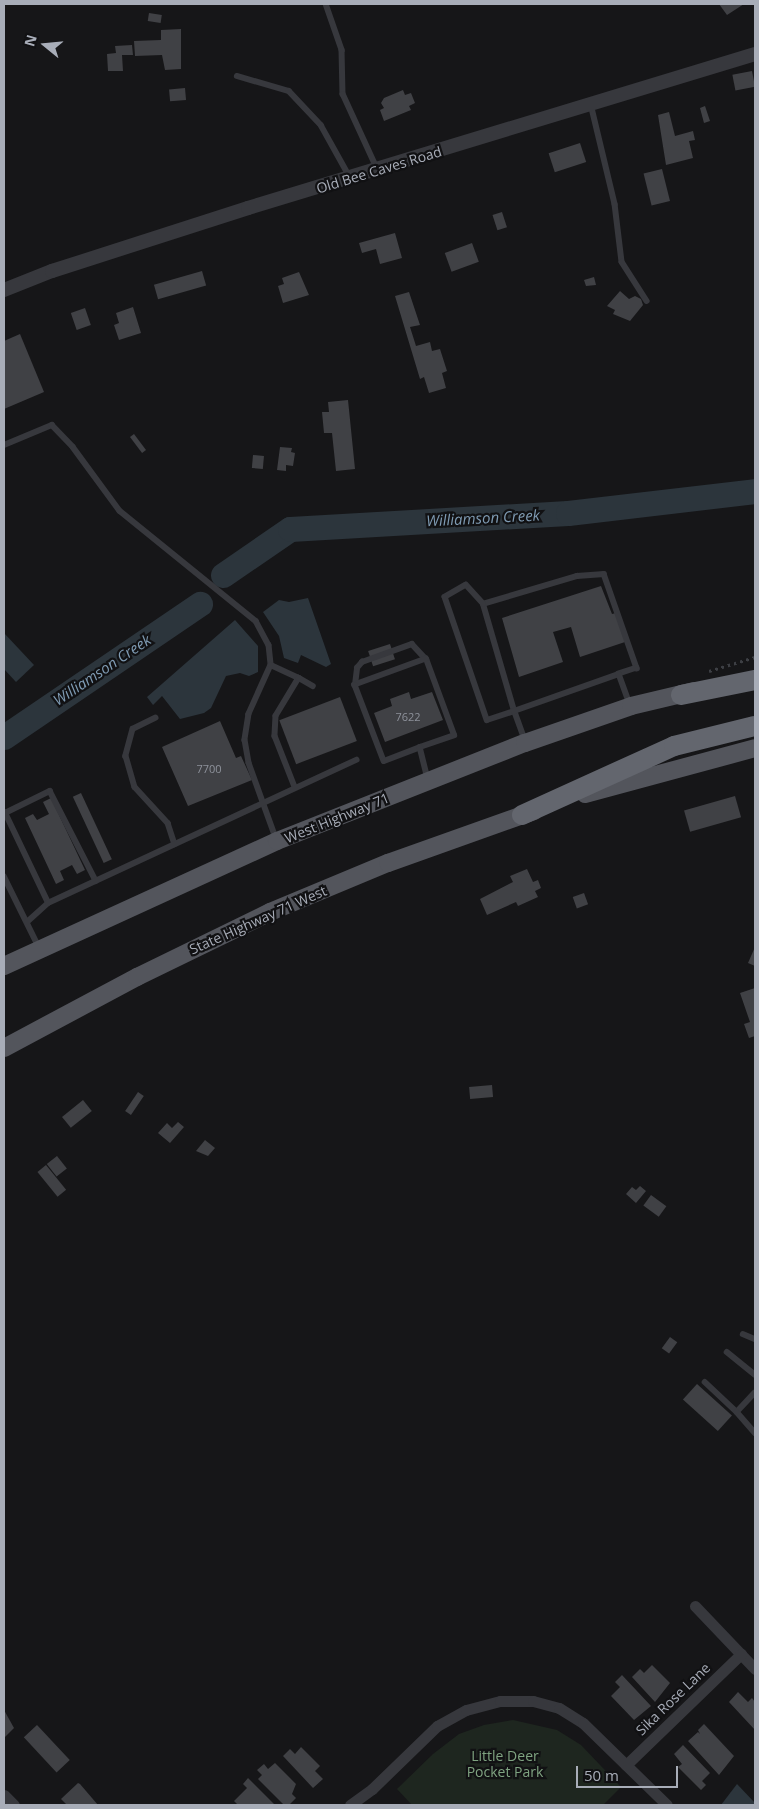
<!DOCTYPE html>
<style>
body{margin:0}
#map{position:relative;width:759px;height:1809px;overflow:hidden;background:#161618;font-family:"Open Sans",sans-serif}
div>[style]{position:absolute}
.green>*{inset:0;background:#1e261f}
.water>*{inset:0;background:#2c353c}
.river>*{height:25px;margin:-12.5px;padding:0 12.5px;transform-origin:12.5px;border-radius:12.5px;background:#2c353c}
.building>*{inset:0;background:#404145;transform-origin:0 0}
.path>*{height:2.5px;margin-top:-1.25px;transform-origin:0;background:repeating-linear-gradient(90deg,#3d3f44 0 2.5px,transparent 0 6.5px)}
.service>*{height:5.5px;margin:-2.75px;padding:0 2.75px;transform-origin:2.75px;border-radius:2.75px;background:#37383d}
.minor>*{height:11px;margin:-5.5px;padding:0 5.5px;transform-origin:5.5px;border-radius:5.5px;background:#37383d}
.tertiary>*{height:14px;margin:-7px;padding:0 7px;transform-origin:7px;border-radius:7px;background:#37383d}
.primary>*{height:18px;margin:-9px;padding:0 9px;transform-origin:9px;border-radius:9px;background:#53555c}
.motorway>*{height:20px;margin:-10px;padding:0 10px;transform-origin:10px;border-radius:10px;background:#63666e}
span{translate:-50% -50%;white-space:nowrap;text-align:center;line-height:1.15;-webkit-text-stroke:4.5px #111113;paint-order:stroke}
.number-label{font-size:11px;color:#8e929b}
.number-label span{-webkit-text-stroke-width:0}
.street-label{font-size:14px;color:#a8adb8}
.park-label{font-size:14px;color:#7fa381}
.water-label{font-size:15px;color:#7f9bb3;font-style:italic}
.frame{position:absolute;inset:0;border:5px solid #a8adb8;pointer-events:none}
.north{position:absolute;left:20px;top:20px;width:50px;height:50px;-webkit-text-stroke:4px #111113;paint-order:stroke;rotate:287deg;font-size:14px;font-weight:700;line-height:20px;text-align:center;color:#a8adb8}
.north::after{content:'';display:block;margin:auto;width:18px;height:22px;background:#a8adb8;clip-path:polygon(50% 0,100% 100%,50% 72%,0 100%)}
.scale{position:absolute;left:576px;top:1766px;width:102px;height:22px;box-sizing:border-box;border:2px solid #a8adb8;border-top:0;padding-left:6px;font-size:15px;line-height:18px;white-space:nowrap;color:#a8adb8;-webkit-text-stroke:4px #111113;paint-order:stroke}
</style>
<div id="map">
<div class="green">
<div style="clip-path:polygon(513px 1720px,557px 1730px,581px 1745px,621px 1787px,603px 1805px,412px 1805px,397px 1789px,433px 1754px,459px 1734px,484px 1725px)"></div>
</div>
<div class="water">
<div style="clip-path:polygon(308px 598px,331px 664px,326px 667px,301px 655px,298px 663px,284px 658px,279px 636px,263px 612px,279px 600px,289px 602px)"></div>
<div style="clip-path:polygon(235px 620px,258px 646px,258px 672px,249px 676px,240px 673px,226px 676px,211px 708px,204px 713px,180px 719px,162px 696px,153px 705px,147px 697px)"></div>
<div style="clip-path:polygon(4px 633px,34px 665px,16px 682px,4px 669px)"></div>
<div style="clip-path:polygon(737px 1784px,755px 1803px,755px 1805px,721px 1805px)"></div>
</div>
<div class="river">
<div style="left:223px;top:575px;width:81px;rotate:-34.5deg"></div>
<div style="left:290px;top:529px;width:278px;rotate:-3.3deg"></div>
<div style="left:568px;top:513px;width:188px;rotate:-6.7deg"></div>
<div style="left:4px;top:737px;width:237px;rotate:-34.2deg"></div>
</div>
<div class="building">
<div style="clip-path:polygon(719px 4px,744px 4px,727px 15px)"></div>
<div style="left:149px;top:13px;width:13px;height:8px;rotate:9deg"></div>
<div style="clip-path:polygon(181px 29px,181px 69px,165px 70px,162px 55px,135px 56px,134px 41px,161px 40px,161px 30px)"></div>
<div style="clip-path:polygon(132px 45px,133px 55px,122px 55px,123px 71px,108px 71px,107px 54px,116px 53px,115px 46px)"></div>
<div style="left:752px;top:71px;width:16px;height:20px;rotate:79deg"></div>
<div style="left:185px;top:88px;width:12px;height:16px;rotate:85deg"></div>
<div style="clip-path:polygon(403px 90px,405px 95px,411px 93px,415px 103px,409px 106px,411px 110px,384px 121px,380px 110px,384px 108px,381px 103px,384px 98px)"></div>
<div style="clip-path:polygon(705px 106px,710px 121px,704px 123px,700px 108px)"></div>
<div style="clip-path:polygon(669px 112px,675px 136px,693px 131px,695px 140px,689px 141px,693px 158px,666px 165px,658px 115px)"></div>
<div style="left:580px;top:143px;width:20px;height:33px;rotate:72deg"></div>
<div style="left:662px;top:169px;width:33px;height:19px;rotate:76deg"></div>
<div style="left:502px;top:212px;width:16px;height:10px;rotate:72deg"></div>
<div style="clip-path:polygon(395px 233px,402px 258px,380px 264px,376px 249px,362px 253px,359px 243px)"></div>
<div style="left:472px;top:243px;width:20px;height:29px;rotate:70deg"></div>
<div style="left:202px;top:271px;width:15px;height:50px;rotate:74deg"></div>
<div style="clip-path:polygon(299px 272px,309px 295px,283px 303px,278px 286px,284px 284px,282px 278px)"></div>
<div style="clip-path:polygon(594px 277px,596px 285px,586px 286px,584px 280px)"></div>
<div style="clip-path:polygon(620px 291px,629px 299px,635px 296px,641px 299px,643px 305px,630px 321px,613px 314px,615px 310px,607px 306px)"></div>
<div style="clip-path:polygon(409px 292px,420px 325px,410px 327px,416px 346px,430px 342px,432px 351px,440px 349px,447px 371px,442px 373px,446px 388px,429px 393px,424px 377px,420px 379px,395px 296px)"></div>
<div style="clip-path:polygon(133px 307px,141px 333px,119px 340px,114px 325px,119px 323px,116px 313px)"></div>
<div style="left:85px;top:308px;width:18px;height:15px;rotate:71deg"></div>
<div style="clip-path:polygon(20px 334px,44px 392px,4px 409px,4px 341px)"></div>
<div style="clip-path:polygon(348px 400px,355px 469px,336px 471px,332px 433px,324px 433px,322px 412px,329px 412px,328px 402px)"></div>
<div style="left:134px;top:434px;width:20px;height:5px;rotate:53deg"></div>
<div style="clip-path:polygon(280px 447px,292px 448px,291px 452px,295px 453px,293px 466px,286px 465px,286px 471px,277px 470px)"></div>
<div style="left:253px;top:455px;width:11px;height:13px;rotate:5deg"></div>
<div style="clip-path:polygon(601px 586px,612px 614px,616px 613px,625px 642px,580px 657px,571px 627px,553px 632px,563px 662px,519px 677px,502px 618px)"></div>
<div style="left:390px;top:644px;width:16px;height:23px;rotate:72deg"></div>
<div style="clip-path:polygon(409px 692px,411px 699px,432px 692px,443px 720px,385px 742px,374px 713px,392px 706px,390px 699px)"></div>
<div style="left:340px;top:697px;width:47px;height:65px;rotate:69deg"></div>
<div style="clip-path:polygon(220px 721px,236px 758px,241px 756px,252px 780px,188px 806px,162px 747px)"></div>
<div style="left:81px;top:793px;width:73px;height:9px;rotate:65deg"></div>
<div style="left:735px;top:796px;width:22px;height:53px;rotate:74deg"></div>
<div style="clip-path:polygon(51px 798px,85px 870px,77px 874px,72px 865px,60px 871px,64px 880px,56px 884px,25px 818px,33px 814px,37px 820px,49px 814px,43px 802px)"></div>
<div style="clip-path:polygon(527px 869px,533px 882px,538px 880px,541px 888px,535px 891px,538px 897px,518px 906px,516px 902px,487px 915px,480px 899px,513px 882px,510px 876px)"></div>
<div style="left:584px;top:893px;width:12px;height:12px;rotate:70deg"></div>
<div style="clip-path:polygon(755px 947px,755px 966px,748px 963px)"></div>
<div style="clip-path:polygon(755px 988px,755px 1036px,749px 1038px,744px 1024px,750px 1022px,740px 993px)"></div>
<div style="left:492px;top:1085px;width:12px;height:23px;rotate:85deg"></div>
<div style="left:138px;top:1092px;width:7px;height:23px;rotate:34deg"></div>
<div style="left:83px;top:1100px;width:14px;height:27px;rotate:51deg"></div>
<div style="clip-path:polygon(178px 1122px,184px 1127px,170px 1143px,158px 1133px,167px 1123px,172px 1128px)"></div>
<div style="clip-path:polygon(205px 1140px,215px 1148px,208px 1156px,196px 1151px)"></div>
<div style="left:57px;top:1156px;width:16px;height:13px;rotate:52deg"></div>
<div style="left:46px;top:1165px;width:32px;height:11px;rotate:51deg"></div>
<div style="clip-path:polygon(640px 1186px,646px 1191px,636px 1203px,626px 1194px,632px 1187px,636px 1190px)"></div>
<div style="left:651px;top:1195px;width:19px;height:13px;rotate:36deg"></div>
<div style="left:670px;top:1337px;width:9px;height:14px;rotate:36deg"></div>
<div style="left:697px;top:1384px;width:47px;height:21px;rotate:42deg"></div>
<div style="clip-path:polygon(652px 1665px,670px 1683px,655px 1702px,632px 1677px,640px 1669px,644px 1673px)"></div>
<div style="clip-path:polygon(622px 1675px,651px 1706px,634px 1720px,611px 1696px,620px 1687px,615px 1682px)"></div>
<div style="clip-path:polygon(738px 1692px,748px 1702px,752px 1698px,755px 1702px,755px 1730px,729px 1702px)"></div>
<div style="clip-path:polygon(4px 1710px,14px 1728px,5px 1737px,4px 1735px)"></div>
<div style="clip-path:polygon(704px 1724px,734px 1756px,719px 1775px,688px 1741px,698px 1732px,700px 1734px,698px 1730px)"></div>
<div style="left:37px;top:1725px;width:48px;height:18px;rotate:47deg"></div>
<div style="clip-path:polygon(683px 1745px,710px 1773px,702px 1781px,706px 1785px,701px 1790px,678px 1767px,682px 1764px,674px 1754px)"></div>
<div style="clip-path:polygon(301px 1747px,320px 1766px,315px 1771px,323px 1779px,313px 1788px,283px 1756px,290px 1749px,295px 1754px)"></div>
<div style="clip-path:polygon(275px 1763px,296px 1784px,292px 1794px,296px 1798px,289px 1805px,284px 1805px,258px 1779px,262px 1775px,257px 1770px,264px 1764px,268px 1769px)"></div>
<div style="clip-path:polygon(248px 1778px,275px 1805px,238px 1805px,234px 1801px,247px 1788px,243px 1784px)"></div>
<div style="clip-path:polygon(78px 1783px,80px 1784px,98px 1805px,67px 1805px,61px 1799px)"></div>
</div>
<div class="path">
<div style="left:709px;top:671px;width:48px;rotate:-16.9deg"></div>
</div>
<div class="service">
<div style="left:326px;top:4px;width:49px;rotate:70.8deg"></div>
<div style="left:342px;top:50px;width:44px;rotate:88.7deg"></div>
<div style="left:343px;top:94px;width:81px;rotate:65.3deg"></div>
<div style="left:237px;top:76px;width:54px;rotate:16.1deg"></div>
<div style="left:289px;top:91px;width:47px;rotate:46.7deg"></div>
<div style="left:321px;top:125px;width:60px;rotate:60.9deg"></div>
<div style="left:591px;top:104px;width:103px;rotate:76.5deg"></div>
<div style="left:615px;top:204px;width:58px;rotate:83.1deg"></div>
<div style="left:622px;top:262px;width:46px;rotate:57.3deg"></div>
<div style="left:4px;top:445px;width:52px;rotate:-22.6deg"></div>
<div style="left:52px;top:425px;width:30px;rotate:46deg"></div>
<div style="left:73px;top:447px;width:79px;rotate:53.7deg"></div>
<div style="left:120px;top:511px;width:175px;rotate:39deg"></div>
<div style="left:256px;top:621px;width:27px;rotate:62deg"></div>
<div style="left:269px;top:645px;width:20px;rotate:84deg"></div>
<div style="left:271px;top:665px;width:54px;rotate:114.2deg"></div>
<div style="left:249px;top:714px;width:26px;rotate:99deg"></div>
<div style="left:245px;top:740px;width:23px;rotate:80deg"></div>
<div style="left:249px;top:763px;width:80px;rotate:70.2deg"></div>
<div style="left:483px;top:604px;width:98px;rotate:-16.6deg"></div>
<div style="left:577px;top:576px;width:27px;rotate:-4deg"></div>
<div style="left:604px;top:574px;width:100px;rotate:70.7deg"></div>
<div style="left:637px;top:668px;width:19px;rotate:162deg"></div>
<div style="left:271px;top:665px;width:31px;rotate:25deg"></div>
<div style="left:299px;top:678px;width:44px;rotate:121.2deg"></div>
<div style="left:276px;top:716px;width:20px;rotate:93deg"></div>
<div style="left:275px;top:736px;width:55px;rotate:68.6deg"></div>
<div style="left:299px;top:678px;width:16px;rotate:30deg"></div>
<div style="left:355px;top:685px;width:17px;rotate:-83deg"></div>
<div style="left:357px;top:668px;width:8px;rotate:-50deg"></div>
<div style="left:362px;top:662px;width:53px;rotate:-19.8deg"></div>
<div style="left:412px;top:644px;width:21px;rotate:47deg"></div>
<div style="left:156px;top:718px;width:25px;rotate:154deg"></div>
<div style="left:133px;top:729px;width:28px;rotate:105deg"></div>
<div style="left:126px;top:756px;width:32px;rotate:74deg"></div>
<div style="left:135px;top:787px;width:49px;rotate:47.5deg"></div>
<div style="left:168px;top:823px;width:22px;rotate:72deg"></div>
<div style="left:525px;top:741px;width:32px;rotate:-110deg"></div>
<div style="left:514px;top:711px;width:111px;rotate:-106.2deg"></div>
<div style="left:483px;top:604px;width:25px;rotate:-132deg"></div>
<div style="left:466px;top:585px;width:24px;rotate:150deg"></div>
<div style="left:445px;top:597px;width:130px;rotate:71.1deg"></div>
<div style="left:487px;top:720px;width:28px;rotate:-18deg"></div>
<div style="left:514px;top:711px;width:111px;rotate:-19.4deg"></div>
<div style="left:619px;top:674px;width:32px;rotate:70deg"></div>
<div style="left:420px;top:747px;width:36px;rotate:-19deg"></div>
<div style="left:454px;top:735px;width:81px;rotate:-110.2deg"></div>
<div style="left:426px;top:659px;width:76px;rotate:159.9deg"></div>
<div style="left:355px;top:685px;width:81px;rotate:69.1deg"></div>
<div style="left:384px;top:761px;width:39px;rotate:-21deg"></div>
<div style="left:420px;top:747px;width:34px;rotate:76deg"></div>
<div style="left:4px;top:876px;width:79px;rotate:63.8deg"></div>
<div style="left:48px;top:903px;width:100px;rotate:-115.5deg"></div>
<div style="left:5px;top:813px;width:50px;rotate:-26.1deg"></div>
<div style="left:50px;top:791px;width:101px;rotate:62.9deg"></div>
<div style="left:27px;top:922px;width:28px;rotate:-42deg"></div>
<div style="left:48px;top:903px;width:340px;rotate:-24.9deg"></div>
<div style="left:743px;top:1334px;width:13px;rotate:23deg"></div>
<div style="left:727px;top:1352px;width:36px;rotate:39deg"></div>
<div style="left:705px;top:1382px;width:44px;rotate:43.2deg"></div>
<div style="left:755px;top:1393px;width:26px;rotate:133deg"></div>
<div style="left:737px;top:1412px;width:28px;rotate:49deg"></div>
</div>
<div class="minor">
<div style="left:695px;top:1606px;width:87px;rotate:46.4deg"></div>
<div style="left:626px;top:1765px;width:160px;rotate:-44deg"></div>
<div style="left:4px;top:1795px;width:14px;rotate:45deg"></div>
<div style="left:350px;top:1805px;width:27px;rotate:-36deg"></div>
<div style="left:372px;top:1789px;width:91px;rotate:-44.1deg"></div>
<div style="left:437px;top:1726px;width:33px;rotate:-29deg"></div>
<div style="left:466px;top:1710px;width:35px;rotate:-15deg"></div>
<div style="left:500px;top:1701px;width:33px"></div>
<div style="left:533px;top:1701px;width:27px;rotate:15deg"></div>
<div style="left:559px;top:1708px;width:28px;rotate:32deg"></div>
<div style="left:583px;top:1723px;width:117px;rotate:44.3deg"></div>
</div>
<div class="tertiary">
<div style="left:4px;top:290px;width:52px;rotate:-21.6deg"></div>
<div style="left:52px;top:271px;width:206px;rotate:-17.8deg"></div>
<div style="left:248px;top:208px;width:530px;rotate:-16.9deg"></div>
</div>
<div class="primary">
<div style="left:585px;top:794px;width:176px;rotate:-15.1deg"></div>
<div style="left:4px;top:966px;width:300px;rotate:-24.6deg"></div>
<div style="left:277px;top:841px;width:267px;rotate:-21.6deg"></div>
<div style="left:525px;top:743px;width:112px;rotate:-19.2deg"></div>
<div style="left:631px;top:706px;width:65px;rotate:-13.4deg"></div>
<div style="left:4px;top:1048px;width:151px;rotate:-28.1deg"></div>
<div style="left:137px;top:977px;width:148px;rotate:-26deg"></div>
<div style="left:270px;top:912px;width:128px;rotate:-22.6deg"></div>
<div style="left:388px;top:863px;width:155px;rotate:-19.6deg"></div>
</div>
<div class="motorway">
<div style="left:681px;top:695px;width:76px;rotate:-11.5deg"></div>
<div style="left:522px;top:815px;width:167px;rotate:-24.4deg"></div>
<div style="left:674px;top:746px;width:83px;rotate:-13.9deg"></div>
</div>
<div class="number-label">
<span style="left:408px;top:717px">7622</span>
<span style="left:209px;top:769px">7700</span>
</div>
<div class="street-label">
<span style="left:379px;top:170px;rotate:-17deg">Old Bee Caves Road</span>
<span style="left:337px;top:818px;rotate:-22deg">West Highway 71</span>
<span style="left:258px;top:920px;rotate:-24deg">State Highway 71 West</span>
<span style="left:673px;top:1699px;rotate:-44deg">Sika Rose Lane</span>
</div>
<div class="park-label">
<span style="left:505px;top:1764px">Little Deer<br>Pocket Park</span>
</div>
<div class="water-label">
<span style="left:483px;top:518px;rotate:-3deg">Williamson Creek</span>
<span style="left:102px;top:670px;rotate:-34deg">Williamson Creek</span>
</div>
<div class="frame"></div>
<div class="north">N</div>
<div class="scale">50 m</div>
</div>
